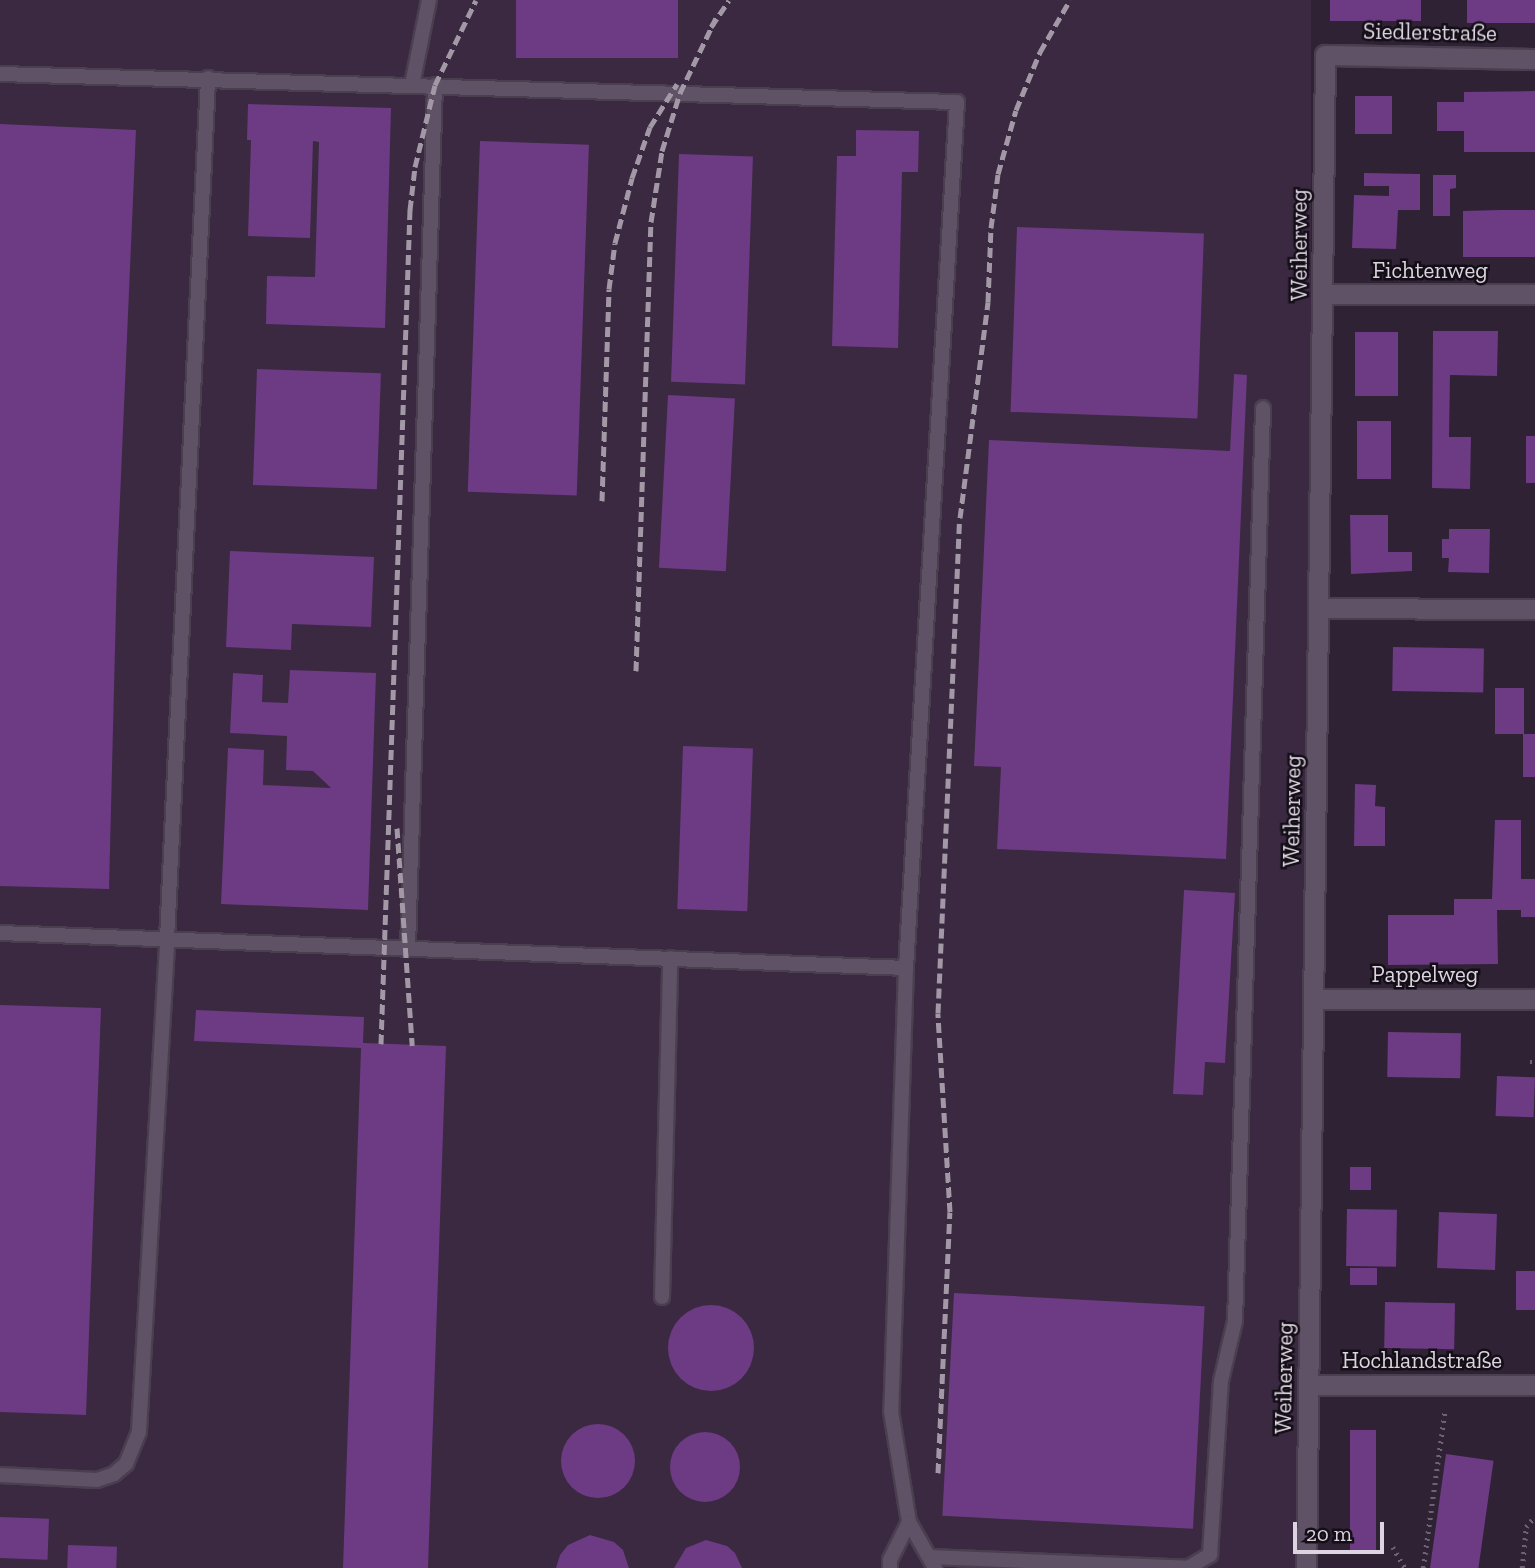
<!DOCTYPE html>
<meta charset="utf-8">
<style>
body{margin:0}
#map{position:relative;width:1535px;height:1568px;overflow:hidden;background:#2f2235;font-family:"Zilla Slab",serif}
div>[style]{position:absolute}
.built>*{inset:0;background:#3a2941;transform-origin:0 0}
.building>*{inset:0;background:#6d3a84;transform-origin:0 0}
.round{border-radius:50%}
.path>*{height:4.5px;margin-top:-2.25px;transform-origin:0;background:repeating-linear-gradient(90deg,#6e6373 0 2px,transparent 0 7px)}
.roads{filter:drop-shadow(2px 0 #4a3f4f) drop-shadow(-2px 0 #4a3f4f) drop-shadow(0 2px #4a3f4f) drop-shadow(0 -2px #4a3f4f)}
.service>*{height:14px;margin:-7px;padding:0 7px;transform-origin:7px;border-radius:7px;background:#5f5166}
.minor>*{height:19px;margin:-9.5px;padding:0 9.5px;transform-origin:9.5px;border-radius:9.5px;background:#5f5166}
.rail>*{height:5px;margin-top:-2.5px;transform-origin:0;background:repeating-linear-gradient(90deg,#a298a6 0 10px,transparent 0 15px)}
span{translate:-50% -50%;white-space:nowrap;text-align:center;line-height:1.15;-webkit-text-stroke:5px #140e17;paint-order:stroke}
.street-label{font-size:23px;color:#dcd4e0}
.scale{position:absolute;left:1293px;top:1522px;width:91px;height:32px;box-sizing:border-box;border:4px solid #dcd4e0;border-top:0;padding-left:9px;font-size:21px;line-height:24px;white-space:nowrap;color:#dcd4e0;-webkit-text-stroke:5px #140e17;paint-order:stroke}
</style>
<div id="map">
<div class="built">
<div style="left:0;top:0;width:1311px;height:1568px"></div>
</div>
<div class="building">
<div style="left:516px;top:0;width:162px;height:58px"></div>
<div style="left:1330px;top:0;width:91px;height:21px"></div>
<div style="left:1467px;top:0;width:68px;height:23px"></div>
<div style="clip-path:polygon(1535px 91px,1535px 152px,1464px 152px,1464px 131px,1437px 131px,1437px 102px,1464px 102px,1464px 92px)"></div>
<div style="left:1355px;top:96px;width:37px;height:38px"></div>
<div style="clip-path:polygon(248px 104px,391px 108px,385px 328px,266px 324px,267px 276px,315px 277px,319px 142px,313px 141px,310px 238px,248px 236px,251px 140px,247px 140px)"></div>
<div style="clip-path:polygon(0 124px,136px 130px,117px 568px,109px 889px,0 886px)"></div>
<div style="clip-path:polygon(856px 130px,919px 131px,918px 172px,902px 172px,898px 348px,832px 346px,837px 156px,856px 156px)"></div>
<div style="left:480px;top:141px;width:109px;height:351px;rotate:2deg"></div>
<div style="left:679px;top:154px;width:74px;height:228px;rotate:2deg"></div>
<div style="clip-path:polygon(1364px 173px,1420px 174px,1420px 210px,1398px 210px,1396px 249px,1352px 248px,1354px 195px,1389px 196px,1389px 186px,1364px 186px)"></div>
<div style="clip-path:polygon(1433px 175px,1456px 175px,1456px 188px,1450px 189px,1450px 216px,1433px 216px)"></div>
<div style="clip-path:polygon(1500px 210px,1535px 210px,1535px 257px,1463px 257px,1463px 211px)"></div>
<div style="left:1017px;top:227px;width:187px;height:185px;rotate:2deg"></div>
<div style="clip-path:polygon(1433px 331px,1498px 331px,1497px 376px,1450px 375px,1449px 437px,1471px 437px,1470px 489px,1432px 488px)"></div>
<div style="left:1355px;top:332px;width:43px;height:64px"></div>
<div style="left:257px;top:369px;width:124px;height:116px;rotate:2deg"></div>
<div style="clip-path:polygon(1234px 374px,1247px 375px,1226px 859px,997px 849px,1001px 767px,974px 766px,989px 440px,1230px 451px)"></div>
<div style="left:668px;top:395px;width:67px;height:173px;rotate:3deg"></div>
<div style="left:1357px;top:421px;width:34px;height:58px"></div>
<div style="left:1526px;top:436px;width:9px;height:47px"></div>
<div style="clip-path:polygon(1350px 515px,1388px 515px,1388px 552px,1412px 552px,1412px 571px,1351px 574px)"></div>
<div style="clip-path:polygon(1449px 529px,1490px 529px,1489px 573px,1448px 572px,1449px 558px,1442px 558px,1442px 539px,1449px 539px)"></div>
<div style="clip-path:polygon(230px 551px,374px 557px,371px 627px,292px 624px,291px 650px,226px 647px)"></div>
<div style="left:1393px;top:647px;width:91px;height:44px;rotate:1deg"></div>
<div style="clip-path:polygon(290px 670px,376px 673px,368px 910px,221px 904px,228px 748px,264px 750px,263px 785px,331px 788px,313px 771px,286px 770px,287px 736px,230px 733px,233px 673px,263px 675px,262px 702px,288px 703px)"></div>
<div style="left:1495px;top:688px;width:29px;height:46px"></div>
<div style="left:1523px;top:734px;width:12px;height:43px"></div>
<div style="left:683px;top:746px;width:70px;height:163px;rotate:2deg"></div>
<div style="clip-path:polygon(1355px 784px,1376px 785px,1375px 806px,1385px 807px,1385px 846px,1354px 846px)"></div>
<div style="clip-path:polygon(1495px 820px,1521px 820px,1521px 879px,1535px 879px,1535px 917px,1521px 917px,1521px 910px,1497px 910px,1498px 964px,1388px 965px,1388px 915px,1454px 915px,1454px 899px,1492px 899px)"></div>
<div style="clip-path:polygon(1184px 890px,1235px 893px,1225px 1063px,1205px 1062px,1203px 1095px,1173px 1094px)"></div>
<div style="clip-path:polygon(0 1005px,101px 1008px,86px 1415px,0 1412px)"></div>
<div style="clip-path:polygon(196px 1010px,364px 1017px,363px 1043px,446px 1046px,428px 1568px,343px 1568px,361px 1048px,194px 1041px)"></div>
<div style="left:1388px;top:1032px;width:73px;height:45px;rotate:1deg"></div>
<div style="left:1497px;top:1076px;width:38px;height:40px;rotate:2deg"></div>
<div style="left:1350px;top:1167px;width:21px;height:23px"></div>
<div style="left:1347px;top:1209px;width:50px;height:57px;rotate:1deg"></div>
<div style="left:1439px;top:1212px;width:58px;height:56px;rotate:2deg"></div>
<div style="left:1350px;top:1268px;width:27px;height:17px"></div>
<div style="left:1516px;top:1271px;width:19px;height:39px"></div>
<div style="left:954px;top:1293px;width:251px;height:223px;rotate:3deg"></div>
<div style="left:1385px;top:1302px;width:70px;height:46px;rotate:1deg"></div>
<div class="round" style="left:668px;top:1305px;width:86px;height:86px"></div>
<div class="round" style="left:561px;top:1424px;width:74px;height:74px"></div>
<div style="left:1350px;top:1430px;width:26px;height:124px"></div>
<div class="round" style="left:670px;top:1432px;width:70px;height:70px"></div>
<div style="left:1446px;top:1454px;width:48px;height:115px;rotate:8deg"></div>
<div style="left:0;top:1517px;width:49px;height:41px;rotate:2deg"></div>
<div style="clip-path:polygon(590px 1535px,614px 1542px,623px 1550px,629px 1568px,556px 1568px,560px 1555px,568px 1545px)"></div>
<div style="clip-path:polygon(706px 1540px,727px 1546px,735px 1553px,742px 1568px,674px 1568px,686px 1548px)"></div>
<div style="left:68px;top:1545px;width:49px;height:23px;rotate:2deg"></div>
</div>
<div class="path">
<div style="left:1530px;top:1062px;width:5px"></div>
<div style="left:1393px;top:1547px;width:24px;rotate:60deg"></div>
<div style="left:1423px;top:1568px;width:160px;rotate:-82.1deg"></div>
<div style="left:1522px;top:1568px;width:41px;rotate:-84.4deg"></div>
<div style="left:1526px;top:1527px;width:14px;rotate:-51deg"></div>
</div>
<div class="roads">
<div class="service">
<div style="left:0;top:74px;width:957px;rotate:1.68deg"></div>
<div style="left:957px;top:102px;width:868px;rotate:93.37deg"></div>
<div style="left:906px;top:968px;width:443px;rotate:91.9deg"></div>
<div style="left:891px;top:1411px;width:112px;rotate:80.8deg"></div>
<div style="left:909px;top:1522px;width:53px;rotate:60.5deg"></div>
<div style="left:412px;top:85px;width:87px;rotate:-78.7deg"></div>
<div style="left:0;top:933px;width:907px;rotate:2.21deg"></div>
<div style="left:408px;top:948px;width:863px;rotate:-88.21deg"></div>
<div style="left:662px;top:1297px;width:339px;rotate:-88.6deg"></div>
<div style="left:0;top:1475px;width:97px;rotate:3deg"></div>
<div style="left:97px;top:1480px;width:18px;rotate:-19deg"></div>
<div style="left:114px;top:1474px;width:16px;rotate:-40deg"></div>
<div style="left:126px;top:1464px;width:35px;rotate:-68deg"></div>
<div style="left:139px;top:1431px;width:493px;rotate:-86.7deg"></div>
<div style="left:167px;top:939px;width:862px;rotate:-87.27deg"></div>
<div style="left:930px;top:1557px;width:258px;rotate:2.4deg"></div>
<div style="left:1188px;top:1568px;width:26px;rotate:-31deg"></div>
<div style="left:1210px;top:1555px;width:174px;rotate:-86.4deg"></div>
<div style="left:1221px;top:1381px;width:62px;rotate:-76.9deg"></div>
<div style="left:1235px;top:1321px;width:913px;rotate:-88.24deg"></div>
<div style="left:890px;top:1568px;width:8px;rotate:-90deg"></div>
<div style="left:890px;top:1560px;width:42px;rotate:-63.4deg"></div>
</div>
<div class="minor">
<div style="left:1324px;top:294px;width:211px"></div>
<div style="left:1319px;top:608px;width:216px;rotate:0.3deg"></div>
<div style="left:1314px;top:999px;width:221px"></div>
<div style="left:1309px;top:1385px;width:226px"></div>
<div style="left:1306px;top:1568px;width:1513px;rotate:-89.28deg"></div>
<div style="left:1325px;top:55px;width:210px;rotate:1.1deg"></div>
</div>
</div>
<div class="rail">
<div style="left:711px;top:27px;width:32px;rotate:-56deg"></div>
<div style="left:602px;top:501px;width:212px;rotate:-88.1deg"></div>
<div style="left:609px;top:289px;width:46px;rotate:-82.6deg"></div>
<div style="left:615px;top:243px;width:67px;rotate:-75.3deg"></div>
<div style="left:632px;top:178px;width:54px;rotate:-70.6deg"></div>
<div style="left:650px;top:127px;width:51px;rotate:-57.9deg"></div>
<div style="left:636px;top:671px;width:449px;rotate:-88.1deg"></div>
<div style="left:651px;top:222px;width:72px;rotate:-81.2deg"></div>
<div style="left:662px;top:151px;width:61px;rotate:-72.8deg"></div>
<div style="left:680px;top:93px;width:83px;rotate:-64.4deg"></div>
<div style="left:397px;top:828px;width:218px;rotate:86deg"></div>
<div style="left:381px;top:1044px;width:835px;rotate:-88.01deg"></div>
<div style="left:410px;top:210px;width:43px;rotate:-83.4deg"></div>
<div style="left:415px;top:167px;width:84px;rotate:-76.3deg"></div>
<div style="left:435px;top:85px;width:94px;rotate:-64.2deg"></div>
<div style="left:938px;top:1473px;width:261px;rotate:-87.4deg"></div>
<div style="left:950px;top:1212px;width:199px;rotate:-93.5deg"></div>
<div style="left:938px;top:1013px;width:495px;rotate:-87.5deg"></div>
<div style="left:960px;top:518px;width:218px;rotate:-82.6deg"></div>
<div style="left:988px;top:302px;width:74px;rotate:-87.7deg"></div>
<div style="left:991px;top:228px;width:54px;rotate:-82.6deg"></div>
<div style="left:998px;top:174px;width:66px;rotate:-74.3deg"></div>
<div style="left:1016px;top:110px;width:63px;rotate:-67.5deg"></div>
<div style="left:1040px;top:52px;width:60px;rotate:-60deg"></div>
</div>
<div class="street-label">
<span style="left:1430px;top:32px;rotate:1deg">Siedlerstraße</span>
<span style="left:1299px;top:245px;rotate:-90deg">Weiherweg</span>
<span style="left:1430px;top:270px">Fichtenweg</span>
<span style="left:1292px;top:811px;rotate:-89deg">Weiherweg</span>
<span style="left:1425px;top:974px">Pappelweg</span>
<span style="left:1422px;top:1360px">Hochlandstraße</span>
<span style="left:1284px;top:1378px;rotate:-89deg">Weiherweg</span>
</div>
<div class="scale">20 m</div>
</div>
